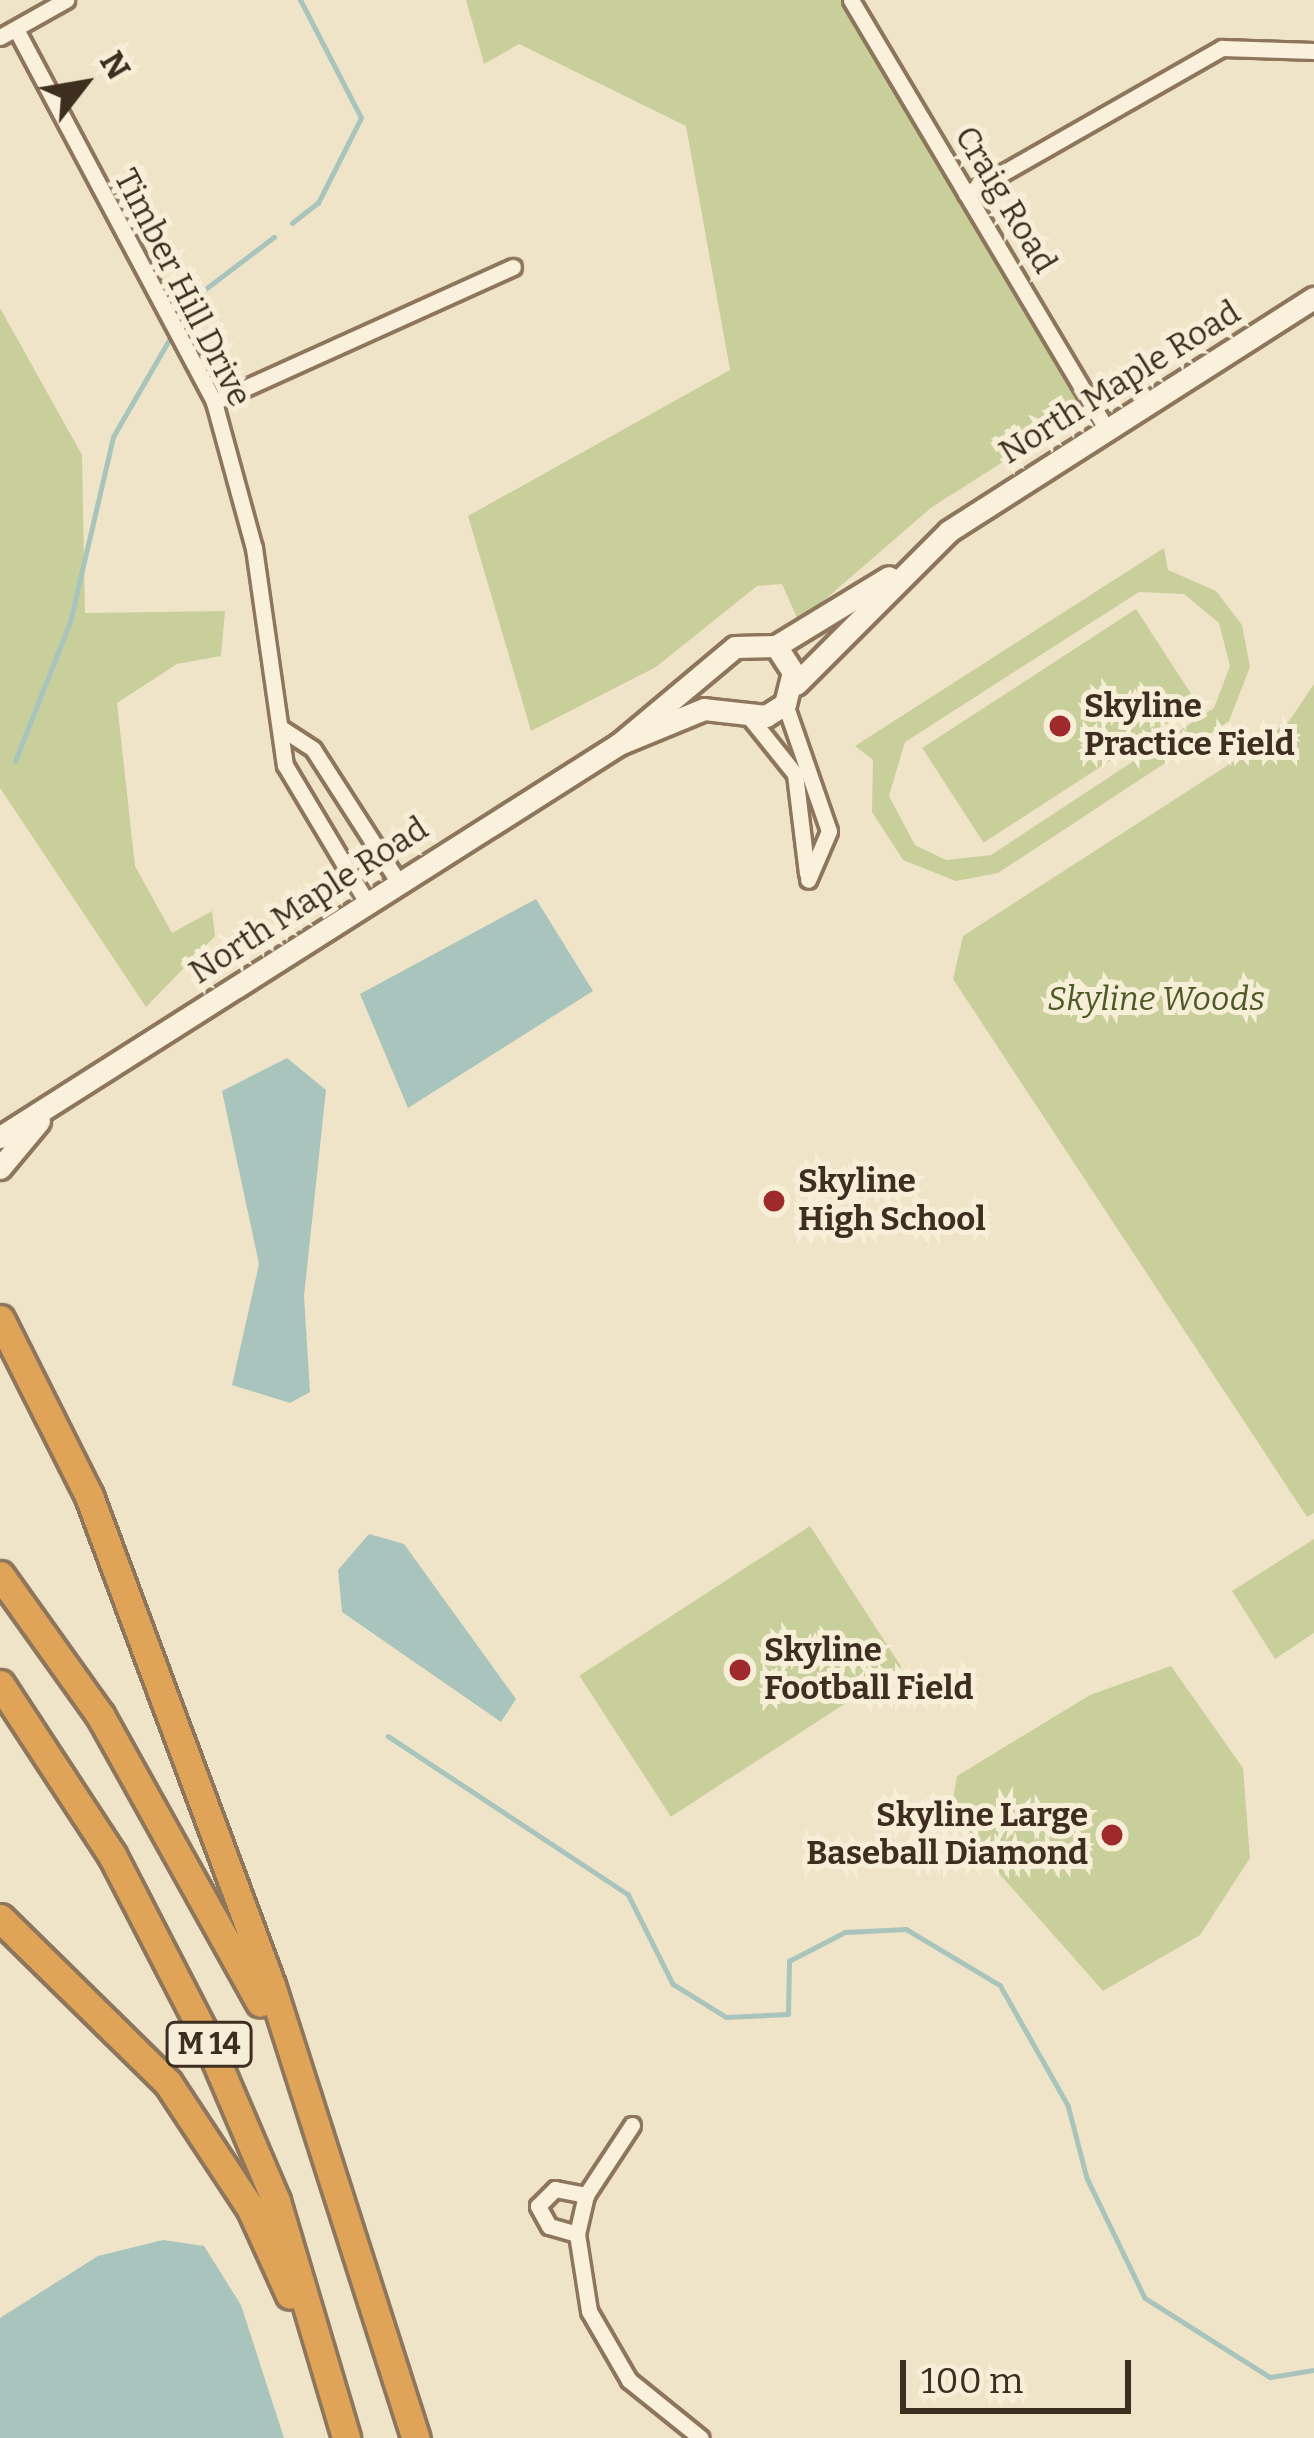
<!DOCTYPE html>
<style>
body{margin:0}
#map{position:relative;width:1314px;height:2438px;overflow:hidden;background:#f0e4c8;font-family:Bitter,serif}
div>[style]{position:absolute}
.green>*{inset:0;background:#c9cf9b;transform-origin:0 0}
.water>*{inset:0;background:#a9c4bc}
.stream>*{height:4.5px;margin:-2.25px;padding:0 2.25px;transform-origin:2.25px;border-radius:2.25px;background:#a9c4bc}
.roads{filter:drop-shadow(3px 0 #8d765c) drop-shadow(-3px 0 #8d765c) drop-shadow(0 3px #8d765c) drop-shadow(0 -3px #8d765c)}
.street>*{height:15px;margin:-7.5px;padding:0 7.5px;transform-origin:7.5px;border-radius:7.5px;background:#faf1dc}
.secondary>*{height:21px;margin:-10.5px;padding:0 10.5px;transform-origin:10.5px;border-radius:10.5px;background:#faf1dc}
.highway>*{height:27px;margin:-13.5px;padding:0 13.5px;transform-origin:13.5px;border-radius:13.5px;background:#e0a458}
.dots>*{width:33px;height:33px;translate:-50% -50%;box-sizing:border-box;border:6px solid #f7eed8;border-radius:50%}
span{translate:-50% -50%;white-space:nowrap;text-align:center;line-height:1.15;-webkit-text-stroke:10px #f7eed8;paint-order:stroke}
.shield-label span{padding:3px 9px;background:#f7eed8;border:3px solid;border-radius:9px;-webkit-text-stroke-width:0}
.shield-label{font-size:30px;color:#3d2e20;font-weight:700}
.street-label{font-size:33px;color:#3d2e20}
.poi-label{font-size:33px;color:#3d2e20;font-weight:700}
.left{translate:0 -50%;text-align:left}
.right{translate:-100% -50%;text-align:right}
.park-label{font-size:33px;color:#4d5a26;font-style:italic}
.north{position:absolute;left:24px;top:24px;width:120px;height:120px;-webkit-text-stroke:9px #f7eed8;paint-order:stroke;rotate:59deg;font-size:33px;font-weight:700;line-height:48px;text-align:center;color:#3d2e20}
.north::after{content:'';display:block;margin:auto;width:42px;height:54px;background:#3d2e20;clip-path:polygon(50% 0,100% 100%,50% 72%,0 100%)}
.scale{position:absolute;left:900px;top:2360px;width:231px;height:54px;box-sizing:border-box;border:6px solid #3d2e20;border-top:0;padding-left:15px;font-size:36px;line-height:42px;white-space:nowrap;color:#3d2e20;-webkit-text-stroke:9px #f7eed8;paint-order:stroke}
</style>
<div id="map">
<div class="green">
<div style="clip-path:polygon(466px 0,852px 0,1093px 405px,932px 507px,799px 622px,782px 584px,757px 586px,656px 667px,531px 731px,468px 516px,730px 370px,686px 126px,519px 44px,484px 64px)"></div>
<div style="clip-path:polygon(0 308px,82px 455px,85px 613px,225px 611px,221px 656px,177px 664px,117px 703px,135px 866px,172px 933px,212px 911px,215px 936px,146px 1007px,0 788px)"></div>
<div style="clip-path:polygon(evenodd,1164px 548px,1168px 570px,1216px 591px,1242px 625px,1250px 667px,1229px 721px,998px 873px,956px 881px,903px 860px,872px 812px,873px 760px,855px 746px,1164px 548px,1139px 592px,1184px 594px,1219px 623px,1230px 666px,1214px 708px,991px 855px,946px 860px,915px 845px,889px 796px,905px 742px,1139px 592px)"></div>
<div style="left:1136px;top:609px;width:113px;height:255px;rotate:57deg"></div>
<div style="clip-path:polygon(1314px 684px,1314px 1513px,1307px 1517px,953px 979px,963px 936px,1242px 756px,1289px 721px)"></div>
<div style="left:810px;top:1526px;width:168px;height:275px;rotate:57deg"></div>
<div style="clip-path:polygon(1314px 1539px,1314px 1633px,1275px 1659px,1232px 1591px)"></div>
<div style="clip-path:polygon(1171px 1666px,1243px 1768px,1250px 1858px,1200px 1935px,1103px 1991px,989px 1862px,952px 1805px,957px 1776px,1090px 1695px)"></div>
</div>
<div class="water">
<div style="clip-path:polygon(536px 899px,593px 991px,408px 1108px,360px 994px)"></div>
<div style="clip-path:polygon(287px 1058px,326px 1090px,304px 1296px,310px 1392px,290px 1403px,232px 1385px,259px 1264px,222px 1091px)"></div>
<div style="clip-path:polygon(369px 1534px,404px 1544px,516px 1699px,501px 1722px,342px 1612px,338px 1570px)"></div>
<div style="clip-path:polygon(163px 2240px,204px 2246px,241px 2305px,284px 2438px,0 2438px,0 2318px,98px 2256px)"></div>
</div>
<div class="stream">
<div style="left:292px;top:223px;width:33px;rotate:-38deg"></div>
<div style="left:318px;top:203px;width:95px;rotate:-63.2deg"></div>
<div style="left:361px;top:118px;width:133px;rotate:-117.3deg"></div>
<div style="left:177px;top:325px;width:29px;rotate:-61deg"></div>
<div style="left:191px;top:300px;width:104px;rotate:-37.2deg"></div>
<div style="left:15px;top:761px;width:149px;rotate:-68.4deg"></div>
<div style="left:70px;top:622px;width:190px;rotate:-76.9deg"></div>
<div style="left:113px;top:437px;width:118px;rotate:-60deg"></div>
<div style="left:388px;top:1736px;width:287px;rotate:33.4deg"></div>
<div style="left:628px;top:1894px;width:101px;rotate:63.4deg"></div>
<div style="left:673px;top:1984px;width:62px;rotate:31.9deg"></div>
<div style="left:726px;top:2017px;width:62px;rotate:-2.8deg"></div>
<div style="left:788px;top:2014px;width:53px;rotate:-88.9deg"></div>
<div style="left:789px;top:1961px;width:63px;rotate:-27.4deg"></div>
<div style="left:845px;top:1932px;width:61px;rotate:-2.8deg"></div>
<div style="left:906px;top:1929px;width:109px;rotate:30.8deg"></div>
<div style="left:1000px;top:1985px;width:138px;rotate:60.5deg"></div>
<div style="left:1068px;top:2105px;width:75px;rotate:75.4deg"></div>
<div style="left:1087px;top:2178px;width:133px;rotate:64.2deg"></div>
<div style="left:1145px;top:2298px;width:148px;rotate:32.3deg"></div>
<div style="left:1270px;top:2377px;width:45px;rotate:-9deg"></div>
</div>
<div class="roads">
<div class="street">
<div style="left:851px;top:0;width:500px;rotate:59.23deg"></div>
<div style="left:17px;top:31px;width:420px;rotate:62deg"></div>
<div style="left:214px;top:402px;width:151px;rotate:74.7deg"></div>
<div style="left:254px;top:548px;width:219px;rotate:81.9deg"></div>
<div style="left:285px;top:765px;width:158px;rotate:59.2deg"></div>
<div style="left:0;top:37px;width:76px;rotate:-29.3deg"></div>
<div style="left:966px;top:194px;width:295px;rotate:-29.7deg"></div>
<div style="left:1222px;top:48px;width:92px;rotate:1.9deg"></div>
<div style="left:214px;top:402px;width:328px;rotate:-24.3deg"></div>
<div style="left:785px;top:704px;width:134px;rotate:70.9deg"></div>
<div style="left:829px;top:831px;width:53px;rotate:113.2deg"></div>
<div style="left:751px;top:719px;width:70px;rotate:51.3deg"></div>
<div style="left:795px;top:774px;width:100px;rotate:83.1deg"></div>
<div style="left:281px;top:728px;width:38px;rotate:33deg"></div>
<div style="left:313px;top:749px;width:156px;rotate:57.3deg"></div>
<div style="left:632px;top:2125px;width:84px;rotate:123.3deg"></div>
<div style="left:586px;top:2195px;width:40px;rotate:103deg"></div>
<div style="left:577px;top:2234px;width:78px;rotate:81.1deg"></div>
<div style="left:589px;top:2311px;width:80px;rotate:59.9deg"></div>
<div style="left:629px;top:2380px;width:92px;rotate:38.9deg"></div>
<div style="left:577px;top:2234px;width:29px;rotate:-164deg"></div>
<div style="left:549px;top:2226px;width:23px;rotate:-119deg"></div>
<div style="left:538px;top:2206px;width:24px;rotate:-45deg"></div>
<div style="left:555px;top:2189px;width:32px;rotate:11deg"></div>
</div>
<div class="secondary">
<div style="left:776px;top:646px;width:132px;rotate:-31.4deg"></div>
<div style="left:796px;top:684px;width:216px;rotate:-45deg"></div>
<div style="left:949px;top:531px;width:433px;rotate:-32.6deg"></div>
<div style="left:0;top:1137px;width:733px;rotate:-32.41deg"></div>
<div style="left:619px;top:744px;width:151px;rotate:-39.9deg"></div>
<div style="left:735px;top:647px;width:41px;rotate:-1.4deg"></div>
<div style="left:776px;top:646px;width:31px;rotate:57deg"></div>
<div style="left:793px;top:672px;width:33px;rotate:104deg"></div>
<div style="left:785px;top:704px;width:22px;rotate:148deg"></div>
<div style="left:766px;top:716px;width:62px;rotate:-173.6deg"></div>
<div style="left:704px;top:709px;width:92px;rotate:157.6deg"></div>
<div style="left:0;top:1168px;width:61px;rotate:-50.3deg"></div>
</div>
<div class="highway">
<div style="left:0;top:1319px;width:198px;rotate:63.3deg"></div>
<div style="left:89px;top:1496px;width:522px;rotate:69.59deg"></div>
<div style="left:271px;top:1985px;width:476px;rotate:72.3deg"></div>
<div style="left:0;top:1575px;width:172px;rotate:54.5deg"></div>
<div style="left:100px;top:1715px;width:329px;rotate:60.9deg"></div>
<div style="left:0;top:1684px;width:204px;rotate:56.8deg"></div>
<div style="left:112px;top:1855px;width:205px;rotate:62.7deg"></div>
<div style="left:206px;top:2037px;width:178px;rotate:66.9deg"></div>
<div style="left:276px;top:2201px;width:247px;rotate:73.5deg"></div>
<div style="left:0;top:1918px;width:235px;rotate:44.5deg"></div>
<div style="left:168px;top:2083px;width:151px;rotate:56.6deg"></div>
<div style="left:251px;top:2209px;width:94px;rotate:65.6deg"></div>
</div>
</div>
<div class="dots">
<div style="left:1060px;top:726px;background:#9e2a2b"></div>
<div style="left:774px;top:1201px;background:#9e2a2b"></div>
<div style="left:740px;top:1670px;background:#9e2a2b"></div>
<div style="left:1112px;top:1835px;background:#9e2a2b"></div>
</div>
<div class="shield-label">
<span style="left:209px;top:2044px">M 14</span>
</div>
<div class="street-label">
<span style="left:1005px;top:200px;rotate:59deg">Craig Road</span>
<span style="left:182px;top:288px;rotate:63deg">Timber Hill Drive</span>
<span style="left:1120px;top:383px;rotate:-32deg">North Maple Road</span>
<span style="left:309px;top:901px;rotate:-33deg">North Maple Road</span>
</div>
<div class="poi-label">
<span class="left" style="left:1084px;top:726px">Skyline<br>Practice Field</span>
<span class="left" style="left:798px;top:1201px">Skyline<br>High School</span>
<span class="left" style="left:764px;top:1670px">Skyline<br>Football Field</span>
<span class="right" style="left:1088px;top:1835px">Skyline Large<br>Baseball Diamond</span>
</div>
<div class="park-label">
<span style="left:1156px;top:1000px">Skyline Woods</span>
</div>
<div class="north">N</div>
<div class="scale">100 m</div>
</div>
